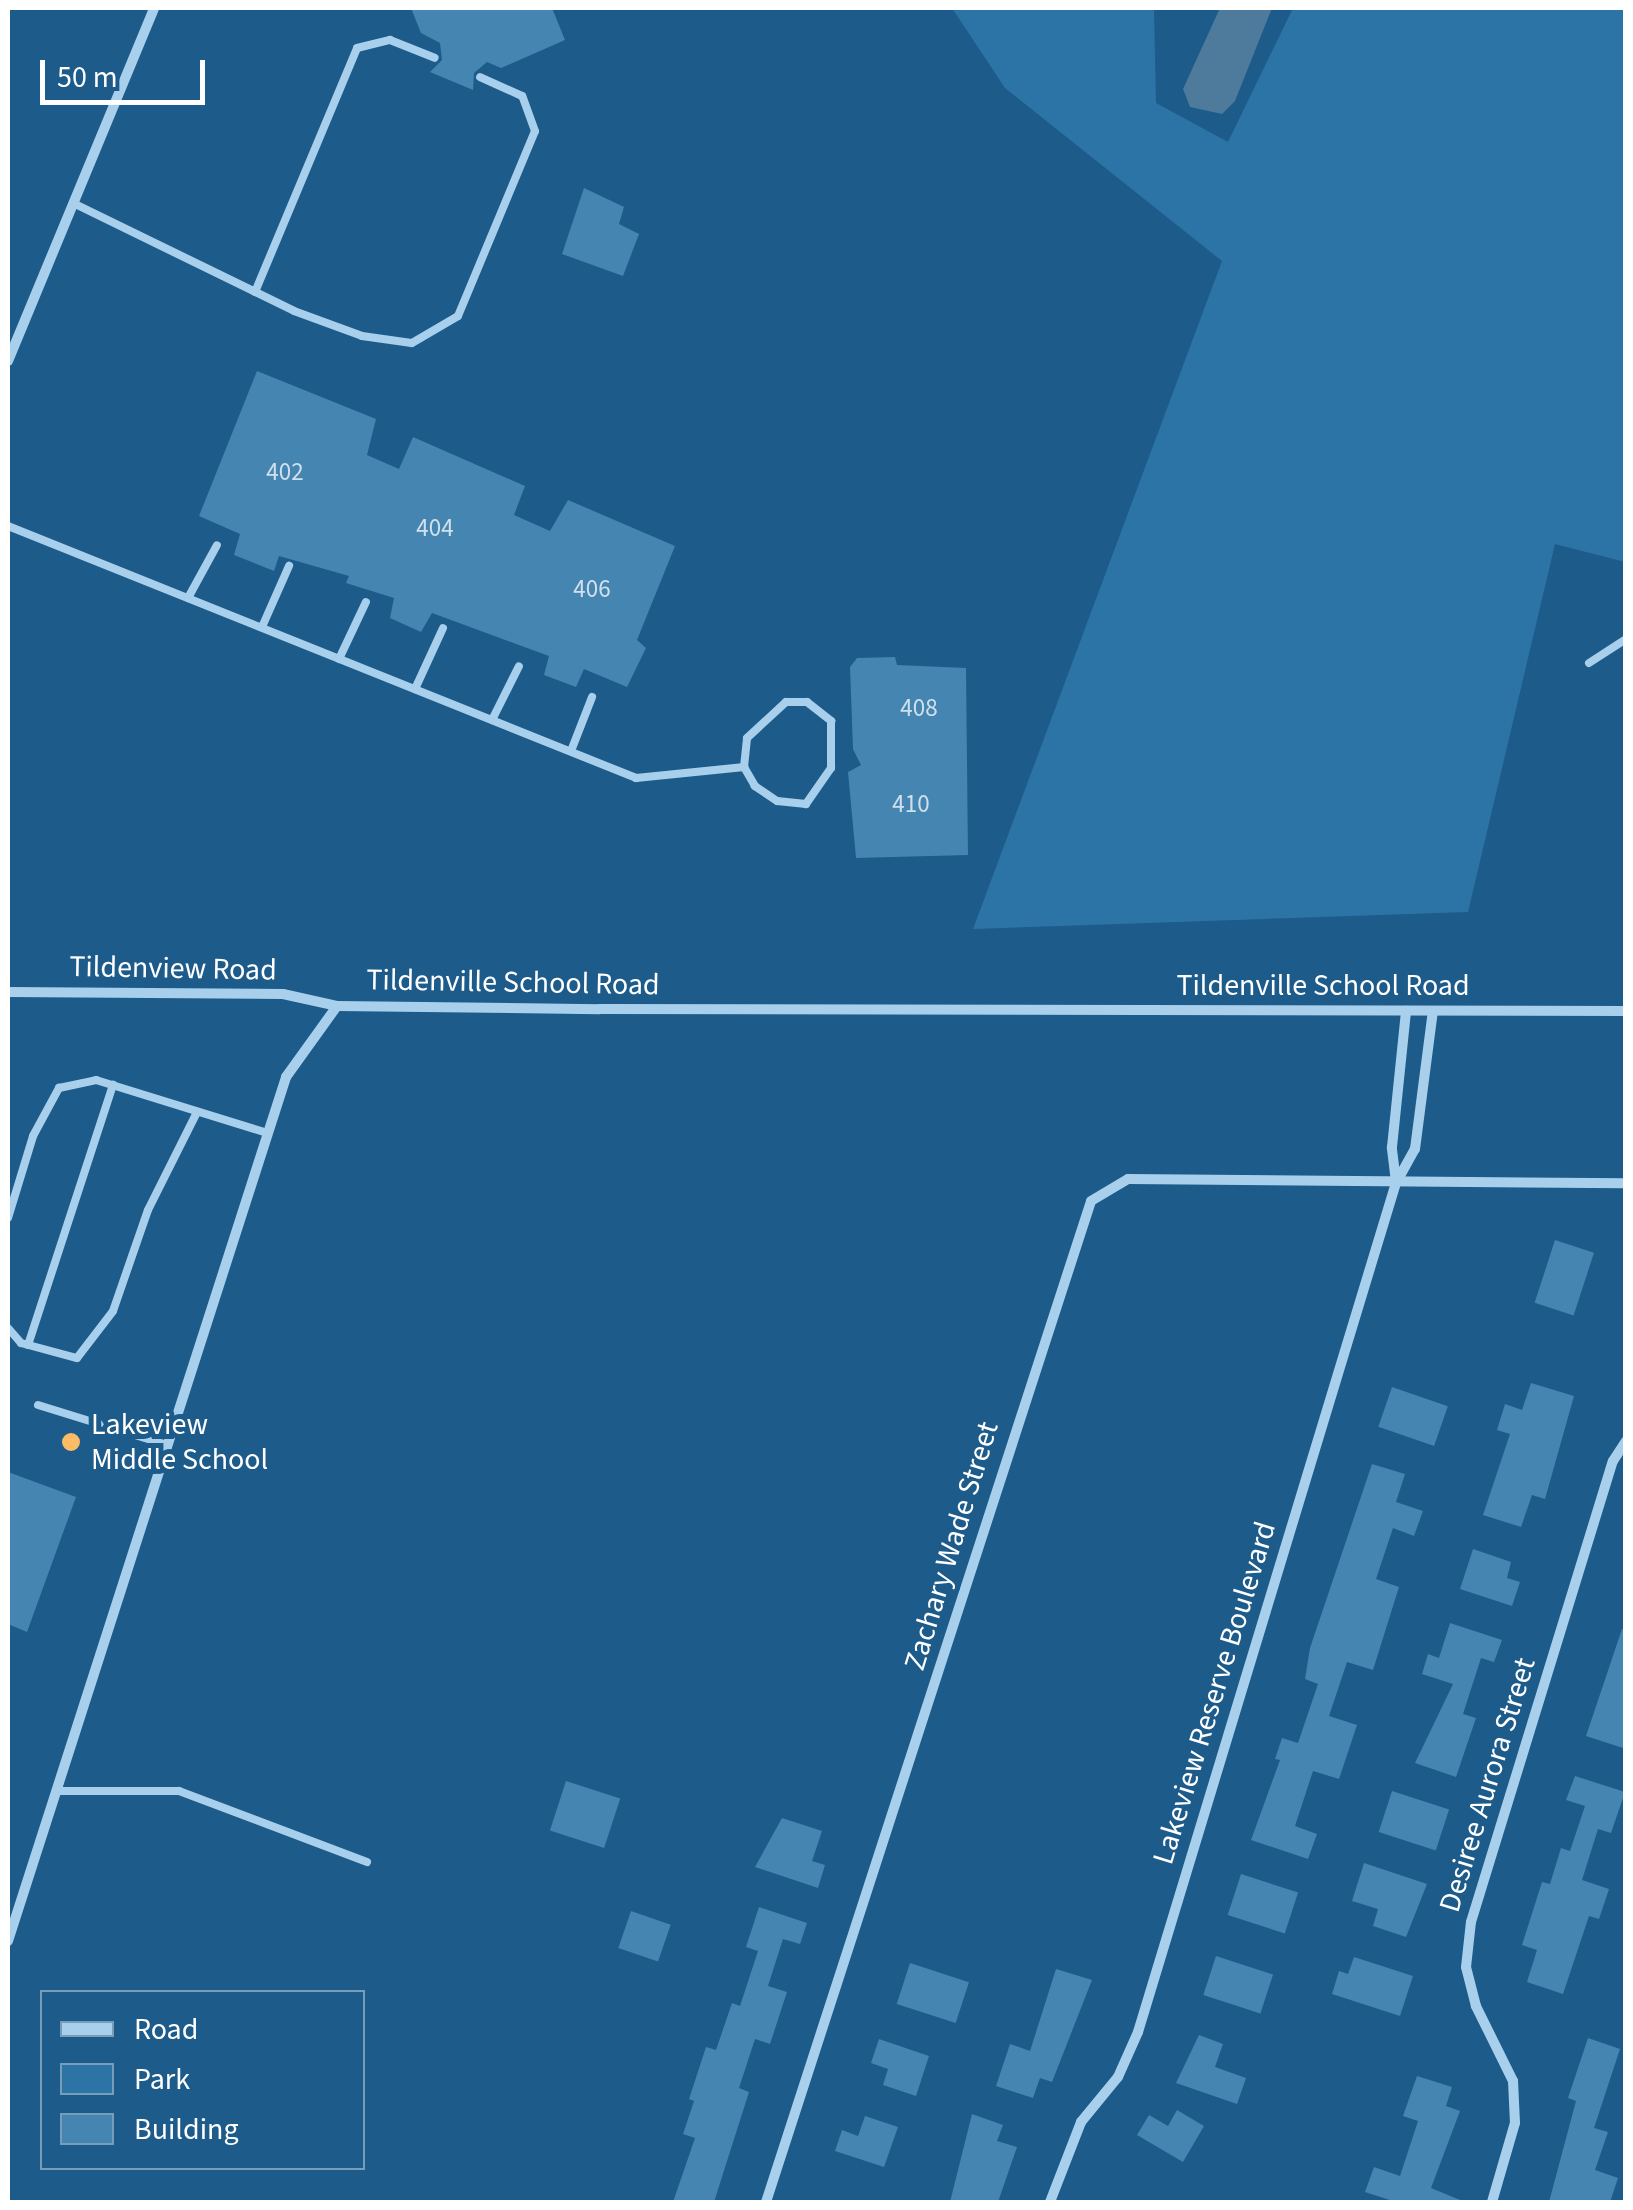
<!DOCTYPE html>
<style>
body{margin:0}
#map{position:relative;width:1633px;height:2210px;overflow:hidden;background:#1d5b8a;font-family:"Source Sans 3",sans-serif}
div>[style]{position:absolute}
.green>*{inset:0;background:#2d74a6}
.water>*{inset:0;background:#4e7a9b}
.building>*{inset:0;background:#4585b2;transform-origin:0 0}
.lane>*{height:8px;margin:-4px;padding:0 4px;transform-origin:4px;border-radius:4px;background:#a8d0ec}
.street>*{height:10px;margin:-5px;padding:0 5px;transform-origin:5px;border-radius:5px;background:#a8d0ec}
.dots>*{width:28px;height:28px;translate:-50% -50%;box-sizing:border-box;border:5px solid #1d5b8a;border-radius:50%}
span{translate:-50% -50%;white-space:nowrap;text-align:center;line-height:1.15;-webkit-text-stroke:10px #1d5b8a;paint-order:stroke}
.number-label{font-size:25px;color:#d0e0ec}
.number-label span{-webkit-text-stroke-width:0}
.street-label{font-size:30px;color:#fff}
.poi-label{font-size:30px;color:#fff}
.left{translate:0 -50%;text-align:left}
.frame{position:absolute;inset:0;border:10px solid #fff;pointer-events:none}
.legend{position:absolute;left:40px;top:1990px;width:325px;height:180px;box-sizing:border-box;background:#1d5b8a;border:2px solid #779db9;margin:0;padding:12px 18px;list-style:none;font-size:30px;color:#fff}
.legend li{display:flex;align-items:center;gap:20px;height:50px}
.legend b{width:50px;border:2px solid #779db9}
.scale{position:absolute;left:40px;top:60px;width:165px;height:45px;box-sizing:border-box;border:5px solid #fff;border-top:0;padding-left:12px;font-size:30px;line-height:35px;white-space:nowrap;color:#fff;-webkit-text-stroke:8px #1d5b8a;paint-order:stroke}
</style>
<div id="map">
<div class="green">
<div style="clip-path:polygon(952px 8px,1154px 8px,1156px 103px,1228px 142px,1293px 8px,1625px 8px,1625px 562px,1555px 544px,1468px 912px,973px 929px,1222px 261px,1005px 88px)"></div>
</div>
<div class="water">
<div style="clip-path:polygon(1220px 8px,1272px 8px,1235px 101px,1222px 114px,1190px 107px,1183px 89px)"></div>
</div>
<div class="building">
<div style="clip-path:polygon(411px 8px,552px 8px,565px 40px,501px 68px,487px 62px,474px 73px,473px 90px,430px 72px,442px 60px,440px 43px,421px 33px)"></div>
<div style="clip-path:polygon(584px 188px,624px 207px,619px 224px,639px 234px,623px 276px,562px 254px)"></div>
<div style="clip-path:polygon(257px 371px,376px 419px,367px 455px,399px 469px,413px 437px,525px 486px,514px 515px,550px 531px,568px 500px,675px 546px,637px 640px,646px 648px,627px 687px,584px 669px,576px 687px,544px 675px,549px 656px,432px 613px,421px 632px,390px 618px,394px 598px,346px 583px,349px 576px,279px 556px,274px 571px,234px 555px,240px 534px,199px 516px)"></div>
<div style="clip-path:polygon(895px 657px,897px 665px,966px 668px,968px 855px,856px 858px,848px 772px,861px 765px,853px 749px,850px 667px,857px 658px)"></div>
<div style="left:1555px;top:1240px;width:41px;height:66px;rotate:18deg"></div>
<div style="clip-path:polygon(1531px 1383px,1574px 1396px,1545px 1499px,1532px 1495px,1521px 1527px,1483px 1515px,1510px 1434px,1497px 1430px,1505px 1404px,1522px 1410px)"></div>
<div style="left:1392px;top:1387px;width:59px;height:42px;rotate:19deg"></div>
<div style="clip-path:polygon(1372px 1464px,1405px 1474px,1396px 1502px,1423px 1511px,1414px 1536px,1393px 1528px,1376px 1579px,1399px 1587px,1373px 1670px,1347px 1662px,1329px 1716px,1357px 1725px,1339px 1779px,1313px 1771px,1295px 1826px,1317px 1834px,1308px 1859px,1251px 1840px,1280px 1760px,1275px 1759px,1282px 1738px,1298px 1743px,1318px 1684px,1305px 1679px,1310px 1648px)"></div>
<div style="clip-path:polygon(8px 1472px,76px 1497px,27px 1632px,8px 1624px)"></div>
<div style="clip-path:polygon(1473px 1549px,1511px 1562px,1507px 1578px,1520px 1582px,1512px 1606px,1460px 1589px)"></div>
<div style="clip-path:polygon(1450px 1623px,1502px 1640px,1494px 1662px,1481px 1658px,1463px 1714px,1476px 1718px,1456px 1777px,1415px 1763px,1453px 1684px,1422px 1674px,1428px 1654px,1439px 1658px)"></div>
<div style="clip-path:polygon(1622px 1629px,1626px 1629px,1626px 1749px,1586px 1736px)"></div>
<div style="clip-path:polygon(1575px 1776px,1625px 1792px,1611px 1833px,1598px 1829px,1582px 1880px,1609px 1889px,1599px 1919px,1589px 1916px,1563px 1994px,1527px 1982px,1537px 1950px,1522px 1945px,1542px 1882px,1550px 1884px,1561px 1848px,1570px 1851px,1585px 1806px,1566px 1800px)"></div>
<div style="left:566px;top:1781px;width:57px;height:52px;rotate:18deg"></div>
<div style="left:1392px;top:1791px;width:60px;height:43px;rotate:18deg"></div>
<div style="clip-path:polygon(782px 1818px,822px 1831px,812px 1861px,825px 1865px,818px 1888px,755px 1867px)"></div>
<div style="clip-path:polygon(1364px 1863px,1427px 1884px,1406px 1937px,1373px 1926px,1378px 1909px,1352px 1901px)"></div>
<div style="left:1241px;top:1874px;width:60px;height:43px;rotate:18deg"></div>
<div style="clip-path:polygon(759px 1907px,807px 1923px,800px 1944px,783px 1939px,768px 1986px,787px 1992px,770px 2044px,755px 2039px,739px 2088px,749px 2092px,714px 2202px,673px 2202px,695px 2138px,683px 2134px,694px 2101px,689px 2099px,706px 2047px,716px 2050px,732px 2003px,740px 2006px,758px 1951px,746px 1947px)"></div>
<div style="left:631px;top:1911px;width:42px;height:39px;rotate:19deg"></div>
<div style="left:1216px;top:1956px;width:60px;height:41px;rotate:18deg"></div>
<div style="clip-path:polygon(1354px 1957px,1413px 1976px,1400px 2016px,1332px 1994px,1339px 1971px,1348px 1974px)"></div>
<div style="left:910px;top:1963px;width:62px;height:43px;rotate:18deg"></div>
<div style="clip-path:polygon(1056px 1969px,1092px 1980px,1052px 2082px,1040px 2078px,1033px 2098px,996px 2086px,1010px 2044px,1030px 2051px)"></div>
<div style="clip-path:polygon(1199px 2035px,1223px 2044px,1215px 2067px,1246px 2078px,1237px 2104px,1176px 2083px)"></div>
<div style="clip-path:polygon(1588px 2038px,1620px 2049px,1594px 2128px,1608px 2132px,1595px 2170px,1618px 2178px,1610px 2202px,1549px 2202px,1576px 2101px,1568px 2098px)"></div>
<div style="clip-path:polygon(879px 2039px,929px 2056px,916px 2096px,883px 2085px,888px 2069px,871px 2063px)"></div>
<div style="clip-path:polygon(1417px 2076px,1452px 2087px,1446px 2106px,1460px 2111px,1431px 2188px,1465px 2202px,1396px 2202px,1365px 2192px,1374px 2167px,1400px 2176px,1418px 2121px,1403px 2116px)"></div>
<div style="clip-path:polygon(1177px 2110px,1204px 2126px,1183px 2162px,1137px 2135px,1149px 2115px,1168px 2126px)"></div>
<div style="clip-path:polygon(972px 2114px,1003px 2125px,997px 2141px,1017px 2147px,998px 2202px,950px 2202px)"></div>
<div style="clip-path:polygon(865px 2116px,898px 2127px,884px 2167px,835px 2151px,842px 2130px,858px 2136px)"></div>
</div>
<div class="lane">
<div style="left:73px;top:203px;width:246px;rotate:26deg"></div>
<div style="left:294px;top:311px;width:72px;rotate:20.2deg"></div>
<div style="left:362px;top:336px;width:50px;rotate:8deg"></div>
<div style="left:412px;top:343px;width:53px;rotate:-30.4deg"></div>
<div style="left:458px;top:316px;width:200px;rotate:-67.4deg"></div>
<div style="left:535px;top:131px;width:37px;rotate:-110deg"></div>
<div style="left:522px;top:96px;width:46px;rotate:-155.7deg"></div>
<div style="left:255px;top:292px;width:264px;rotate:-67.3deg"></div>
<div style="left:357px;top:48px;width:34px;rotate:-14deg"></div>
<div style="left:390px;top:40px;width:48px;rotate:21.8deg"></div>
<div style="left:8px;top:526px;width:677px;rotate:21.86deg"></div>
<div style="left:636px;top:778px;width:109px;rotate:-5.8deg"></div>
<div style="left:188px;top:598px;width:60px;rotate:-61.3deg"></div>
<div style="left:262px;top:627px;width:67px;rotate:-66.1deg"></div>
<div style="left:339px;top:659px;width:63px;rotate:-64.7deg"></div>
<div style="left:1589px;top:663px;width:44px;rotate:-33deg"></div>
<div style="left:415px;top:689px;width:67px;rotate:-65.3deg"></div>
<div style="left:786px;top:702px;width:21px"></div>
<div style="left:807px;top:702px;width:31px;rotate:38deg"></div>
<div style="left:831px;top:721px;width:47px;rotate:90deg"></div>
<div style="left:831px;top:768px;width:44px;rotate:124.8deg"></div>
<div style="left:806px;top:804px;width:29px;rotate:-174deg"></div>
<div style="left:777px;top:801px;width:27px;rotate:-146deg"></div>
<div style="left:755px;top:786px;width:22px;rotate:-120deg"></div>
<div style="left:744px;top:767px;width:29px;rotate:-84deg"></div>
<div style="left:747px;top:738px;width:53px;rotate:-42.7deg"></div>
<div style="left:492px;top:720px;width:60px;rotate:-63.4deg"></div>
<div style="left:571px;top:751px;width:58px;rotate:-68.7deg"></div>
<div style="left:8px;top:1218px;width:86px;rotate:-73deg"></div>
<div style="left:33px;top:1136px;width:55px;rotate:-61.6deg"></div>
<div style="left:59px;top:1088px;width:38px;rotate:-12deg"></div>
<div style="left:96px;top:1080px;width:179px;rotate:17.2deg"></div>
<div style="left:8px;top:1328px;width:20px;rotate:49deg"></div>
<div style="left:21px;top:1343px;width:58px;rotate:15deg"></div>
<div style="left:77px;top:1358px;width:59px;rotate:-52.5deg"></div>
<div style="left:113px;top:1311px;width:107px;rotate:-70.9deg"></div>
<div style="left:148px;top:1210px;width:110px;rotate:-63.4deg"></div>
<div style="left:28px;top:1345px;width:274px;rotate:-71.9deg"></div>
<div style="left:38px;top:1405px;width:132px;rotate:17.2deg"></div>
<div style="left:57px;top:1791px;width:122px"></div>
<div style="left:179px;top:1791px;width:201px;rotate:20.7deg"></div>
</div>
<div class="street">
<div style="left:8px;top:361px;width:382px;rotate:-67.5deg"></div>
<div style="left:8px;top:992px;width:275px;rotate:0.4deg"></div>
<div style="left:283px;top:994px;width:55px;rotate:12.5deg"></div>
<div style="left:337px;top:1006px;width:263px;rotate:0.7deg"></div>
<div style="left:600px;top:1009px;width:1026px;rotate:0.11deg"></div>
<div style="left:1396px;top:1182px;width:35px;rotate:-97deg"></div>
<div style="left:1392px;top:1147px;width:137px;rotate:-84.1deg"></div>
<div style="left:8px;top:1941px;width:908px;rotate:-72.16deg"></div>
<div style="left:286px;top:1077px;width:87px;rotate:-54.3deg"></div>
<div style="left:766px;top:2202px;width:1052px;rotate:-72.01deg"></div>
<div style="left:1091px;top:1201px;width:43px;rotate:-30.7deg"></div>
<div style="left:1128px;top:1179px;width:498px;rotate:0.5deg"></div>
<div style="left:1050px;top:2202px;width:86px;rotate:-68.8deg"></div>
<div style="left:1081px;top:2122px;width:58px;rotate:-50.6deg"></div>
<div style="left:1118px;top:2077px;width:49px;rotate:-66deg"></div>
<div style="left:1138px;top:2032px;width:887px;rotate:-73.1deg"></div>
<div style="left:1396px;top:1183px;width:39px;rotate:-61deg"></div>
<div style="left:1415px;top:1149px;width:139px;rotate:-82.6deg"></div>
<div style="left:1492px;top:2202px;width:82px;rotate:-73.8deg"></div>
<div style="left:1515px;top:2123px;width:42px;rotate:-92.7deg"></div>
<div style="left:1513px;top:2081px;width:84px;rotate:-116.3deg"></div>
<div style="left:1476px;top:2006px;width:40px;rotate:-104.4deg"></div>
<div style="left:1466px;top:1967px;width:45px;rotate:-83.7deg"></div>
<div style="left:1471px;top:1922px;width:482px;rotate:-72.9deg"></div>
<div style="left:1613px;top:1461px;width:24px;rotate:-57deg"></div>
</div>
<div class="dots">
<div style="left:71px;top:1442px;background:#fcbc66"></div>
</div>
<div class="number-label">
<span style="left:285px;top:472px">402</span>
<span style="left:435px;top:528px">404</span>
<span style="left:592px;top:589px">406</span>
<span style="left:919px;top:708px">408</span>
<span style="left:911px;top:804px">410</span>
</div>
<div class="street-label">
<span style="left:173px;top:969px;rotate:1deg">Tildenview Road</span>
<span style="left:513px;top:983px;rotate:1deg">Tildenville School Road</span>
<span style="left:1323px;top:986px">Tildenville School Road</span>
<span style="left:952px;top:1546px;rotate:-73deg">Zachary Wade Street</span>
<span style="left:1215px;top:1693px;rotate:-73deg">Lakeview Reserve Boulevard</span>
<span style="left:1488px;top:1785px;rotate:-73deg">Desiree Aurora Street</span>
</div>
<div class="poi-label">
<span class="left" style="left:91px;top:1442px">Lakeview<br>Middle School</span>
</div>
<div class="frame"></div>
<ul class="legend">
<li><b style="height:12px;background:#a8d0ec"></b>Road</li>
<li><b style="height:28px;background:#2d74a6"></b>Park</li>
<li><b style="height:28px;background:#4585b2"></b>Building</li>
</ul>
<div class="scale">50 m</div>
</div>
